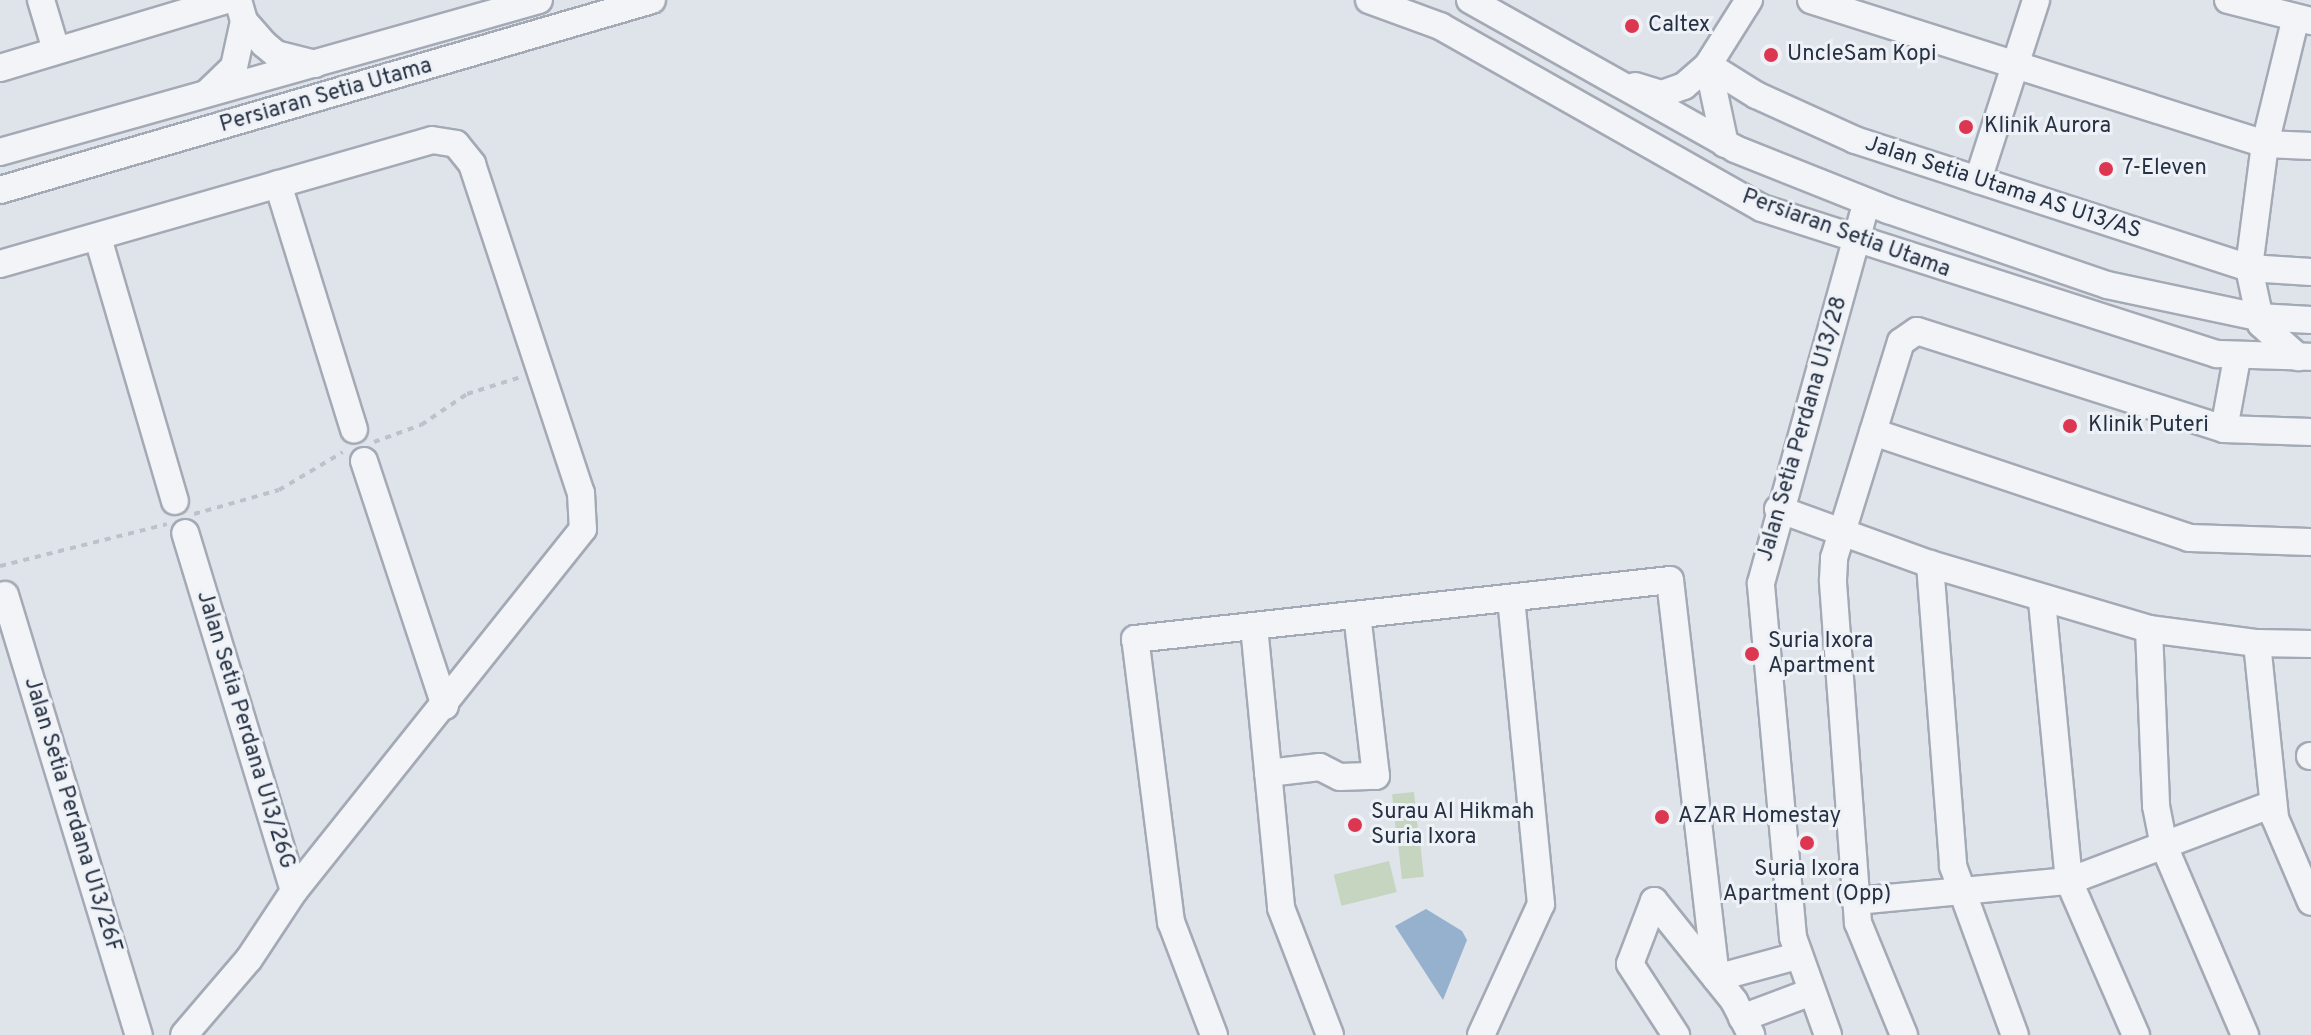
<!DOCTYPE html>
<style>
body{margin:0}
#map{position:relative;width:2311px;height:1035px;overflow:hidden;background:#dfe3ea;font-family:Overpass,sans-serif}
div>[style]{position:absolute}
.green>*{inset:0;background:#c5d5bf;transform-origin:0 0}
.water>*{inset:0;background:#96b1ce}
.path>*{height:4px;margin-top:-2px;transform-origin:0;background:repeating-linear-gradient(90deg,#bdc1c9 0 6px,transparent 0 12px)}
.roads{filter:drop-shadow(2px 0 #a4aab5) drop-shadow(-2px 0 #a4aab5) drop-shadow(0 2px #a4aab5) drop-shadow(0 -2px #a4aab5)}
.minor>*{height:26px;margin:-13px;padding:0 13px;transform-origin:13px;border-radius:13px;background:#f2f4f8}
.dots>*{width:22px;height:22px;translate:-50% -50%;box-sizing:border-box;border:4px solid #eef2f7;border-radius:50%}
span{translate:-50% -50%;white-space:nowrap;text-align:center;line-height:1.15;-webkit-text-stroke:6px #eef2f7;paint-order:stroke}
.poi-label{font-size:22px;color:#263143}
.left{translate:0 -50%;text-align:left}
.street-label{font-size:22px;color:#263143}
</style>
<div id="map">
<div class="green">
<div style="left:1414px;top:792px;width:36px;height:22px;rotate:84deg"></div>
<div style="left:1420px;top:841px;width:36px;height:22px;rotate:84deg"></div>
<div style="left:1389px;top:861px;width:32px;height:57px;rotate:76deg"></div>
</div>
<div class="water">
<div style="clip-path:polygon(1426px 909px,1462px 931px,1467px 940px,1443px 1000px,1395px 926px)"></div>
</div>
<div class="path">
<div style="left:374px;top:442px;width:50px;rotate:-19.9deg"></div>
<div style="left:421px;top:425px;width:55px;rotate:-34deg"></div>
<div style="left:467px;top:394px;width:57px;rotate:-17.5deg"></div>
<div style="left:194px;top:514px;width:88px;rotate:-15.8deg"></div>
<div style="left:279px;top:490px;width:74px;rotate:-30.7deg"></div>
<div style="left:0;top:566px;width:172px;rotate:-14.1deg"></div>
</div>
<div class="roads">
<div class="minor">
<div style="left:41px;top:0;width:52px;rotate:73.3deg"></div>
<div style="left:238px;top:0;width:22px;rotate:74deg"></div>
<div style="left:244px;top:21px;width:30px;rotate:49deg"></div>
<div style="left:264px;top:44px;width:16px;rotate:40deg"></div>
<div style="left:276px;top:54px;width:40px;rotate:14.4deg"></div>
<div style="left:1369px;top:0;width:76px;rotate:20.1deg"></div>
<div style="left:1440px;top:26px;width:370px;rotate:29.5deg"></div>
<div style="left:1762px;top:208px;width:478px;rotate:17.8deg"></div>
<div style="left:2217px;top:354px;width:94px;rotate:1.8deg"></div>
<div style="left:1470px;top:0;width:304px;rotate:29.3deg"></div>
<div style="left:1735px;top:149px;width:165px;rotate:21.7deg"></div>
<div style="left:1888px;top:210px;width:231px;rotate:18.9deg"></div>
<div style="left:2107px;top:285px;width:154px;rotate:12deg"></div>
<div style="left:2258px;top:317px;width:53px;rotate:3.2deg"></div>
<div style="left:1811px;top:0;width:476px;rotate:17.6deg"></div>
<div style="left:2265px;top:144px;width:46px;rotate:2.5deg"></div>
<div style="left:2228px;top:0;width:86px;rotate:14.2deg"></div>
<div style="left:2295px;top:21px;width:127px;rotate:103.7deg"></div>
<div style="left:2265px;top:144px;width:125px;rotate:97.4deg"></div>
<div style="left:2249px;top:268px;width:57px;rotate:77.9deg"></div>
<div style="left:2261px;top:324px;width:50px;rotate:41.7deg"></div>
<div style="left:1708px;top:65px;width:57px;rotate:32deg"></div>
<div style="left:1756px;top:95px;width:109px;rotate:24.4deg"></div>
<div style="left:1855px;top:140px;width:414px;rotate:18deg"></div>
<div style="left:2249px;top:268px;width:62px;rotate:3.7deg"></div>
<div style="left:1708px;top:65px;width:81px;rotate:77.9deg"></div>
<div style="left:0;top:68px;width:237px;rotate:-16.7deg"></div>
<div style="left:1635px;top:86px;width:28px;rotate:17deg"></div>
<div style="left:1662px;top:94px;width:23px;rotate:-20deg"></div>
<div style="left:1684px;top:86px;width:32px;rotate:-41deg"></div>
<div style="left:1708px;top:65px;width:77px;rotate:-57.8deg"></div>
<div style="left:207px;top:93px;width:37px;rotate:-44deg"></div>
<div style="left:234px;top:67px;width:47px;rotate:-77.7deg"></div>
<div style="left:0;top:152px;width:560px;rotate:-15.75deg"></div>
<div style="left:1978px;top:180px;width:189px;rotate:-72.1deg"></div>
<div style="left:278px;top:184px;width:257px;rotate:72.8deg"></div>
<div style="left:0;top:190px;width:679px;rotate:-16.25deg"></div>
<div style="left:98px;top:238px;width:274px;rotate:73.7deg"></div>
<div style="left:0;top:264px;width:449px;rotate:-16deg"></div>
<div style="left:432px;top:140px;width:24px;rotate:9deg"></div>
<div style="left:456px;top:144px;width:26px;rotate:51deg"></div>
<div style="left:472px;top:164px;width:347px;rotate:71.7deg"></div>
<div style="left:581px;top:493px;width:36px;rotate:87deg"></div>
<div style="left:583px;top:529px;width:463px;rotate:128.6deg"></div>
<div style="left:2224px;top:429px;width:72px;rotate:-79.6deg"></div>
<div style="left:1873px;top:432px;width:333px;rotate:18.5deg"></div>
<div style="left:2189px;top:538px;width:122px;rotate:1.9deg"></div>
<div style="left:364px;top:461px;width:258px;rotate:71.7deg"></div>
<div style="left:1778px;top:509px;width:162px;rotate:19.9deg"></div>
<div style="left:1930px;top:564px;width:228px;rotate:16.5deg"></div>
<div style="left:2149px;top:629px;width:109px;rotate:7.4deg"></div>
<div style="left:2257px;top:643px;width:54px;rotate:1.1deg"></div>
<div style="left:1930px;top:564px;width:303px;rotate:85.6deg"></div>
<div style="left:1953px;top:866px;width:180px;rotate:69.9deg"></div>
<div style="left:5px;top:595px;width:460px;rotate:73.1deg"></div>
<div style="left:2042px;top:601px;width:281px;rotate:84.5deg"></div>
<div style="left:2069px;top:881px;width:168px;rotate:66.5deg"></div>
<div style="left:1254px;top:626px;width:283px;rotate:84.5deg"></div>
<div style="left:1281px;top:908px;width:136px;rotate:68.9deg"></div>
<div style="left:2149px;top:629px;width:177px;rotate:87.7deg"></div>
<div style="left:2156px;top:806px;width:41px;rotate:78.7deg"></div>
<div style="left:2164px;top:846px;width:206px;rotate:66.8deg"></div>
<div style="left:2257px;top:643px;width:176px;rotate:84.1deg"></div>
<div style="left:2275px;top:818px;width:91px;rotate:66.8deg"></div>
<div style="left:2310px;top:756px;width:1px"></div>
<div style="left:1268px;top:773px;width:52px;rotate:-6.6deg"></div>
<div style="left:1320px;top:767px;width:22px;rotate:27deg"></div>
<div style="left:1340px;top:777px;width:36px;rotate:-2deg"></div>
<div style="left:1376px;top:776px;width:162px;rotate:-96.7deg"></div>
<div style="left:1654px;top:901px;width:128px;rotate:51.3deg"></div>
<div style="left:1734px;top:1001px;width:38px;rotate:63deg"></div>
<div style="left:1654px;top:901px;width:67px;rotate:110.9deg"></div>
<div style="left:1630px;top:964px;width:85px;rotate:57.1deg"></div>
<div style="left:1856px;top:901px;width:214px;rotate:-5.4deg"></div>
<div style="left:2069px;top:881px;width:218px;rotate:-20.7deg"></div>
<div style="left:1716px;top:978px;width:84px;rotate:-15.2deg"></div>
<div style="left:1742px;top:1018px;width:74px;rotate:-20.6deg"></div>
<div style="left:184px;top:1035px;width:100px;rotate:-49.5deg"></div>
<div style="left:249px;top:959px;width:82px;rotate:-56.5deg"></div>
<div style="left:294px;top:891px;width:374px;rotate:-106.9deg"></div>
<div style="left:1214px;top:1035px;width:121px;rotate:-110.8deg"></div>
<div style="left:1171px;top:922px;width:285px;rotate:-97.2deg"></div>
<div style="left:1135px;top:639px;width:538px;rotate:-6.29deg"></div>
<div style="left:1670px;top:580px;width:401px;rotate:83.4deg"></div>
<div style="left:1481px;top:1035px;width:144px;rotate:-65.4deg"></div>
<div style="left:1541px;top:904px;width:307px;rotate:-95.6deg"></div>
<div style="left:1828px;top:1035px;width:104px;rotate:-109.7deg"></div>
<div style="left:1793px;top:937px;width:355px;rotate:-95.2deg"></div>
<div style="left:1761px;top:583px;width:395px;rotate:-74.5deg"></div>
<div style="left:1904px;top:1035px;width:121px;rotate:-112.3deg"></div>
<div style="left:1858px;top:923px;width:344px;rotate:-94.2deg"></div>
<div style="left:1833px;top:580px;width:22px;rotate:-87deg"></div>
<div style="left:1834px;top:558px;width:226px;rotate:-72.8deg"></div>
<div style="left:1901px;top:342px;width:19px;rotate:-35deg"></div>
<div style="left:1917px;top:331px;width:322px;rotate:17.7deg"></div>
<div style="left:2224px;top:429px;width:87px;rotate:2deg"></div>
</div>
</div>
<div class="dots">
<div style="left:1632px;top:26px;background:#dd3650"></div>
<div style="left:1771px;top:55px;background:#dd3650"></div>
<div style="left:1966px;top:127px;background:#dd3650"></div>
<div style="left:2106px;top:169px;background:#dd3650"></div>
<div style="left:2070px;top:426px;background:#dd3650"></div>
<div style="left:1752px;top:654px;background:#dd3650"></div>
<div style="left:1662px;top:817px;background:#dd3650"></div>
<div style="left:1355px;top:825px;background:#dd3650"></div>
<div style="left:1807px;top:843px;background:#dd3650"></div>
</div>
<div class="poi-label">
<span class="left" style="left:1648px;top:26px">Caltex</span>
<span class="left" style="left:1787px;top:55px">UncleSam Kopi</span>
<span class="left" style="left:1984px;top:127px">Klinik Aurora</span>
<span class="left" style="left:2122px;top:169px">7-Eleven</span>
<span class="left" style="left:2088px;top:426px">Klinik Puteri</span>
<span class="left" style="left:1768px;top:654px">Suria Ixora<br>Apartment</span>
<span class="left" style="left:1371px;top:825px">Surau Al Hikmah<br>Suria Ixora</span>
<span class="left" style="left:1678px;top:817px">AZAR Homestay</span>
<span style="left:1807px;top:882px">Suria Ixora<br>Apartment (Opp)</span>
</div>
<div class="street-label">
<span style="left:326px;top:96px;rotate:-16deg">Persiaran Setia Utama</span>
<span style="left:2003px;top:188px;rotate:18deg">Jalan Setia Utama AS U13/AS</span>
<span style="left:1846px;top:234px;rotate:20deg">Persiaran Setia Utama</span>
<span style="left:1803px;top:429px;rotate:-74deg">Jalan Setia Perdana U13/28</span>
<span style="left:245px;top:730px;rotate:73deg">Jalan Setia Perdana U13/26G</span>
<span style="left:72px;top:815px;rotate:73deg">Jalan Setia Perdana U13/26F</span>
</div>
</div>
